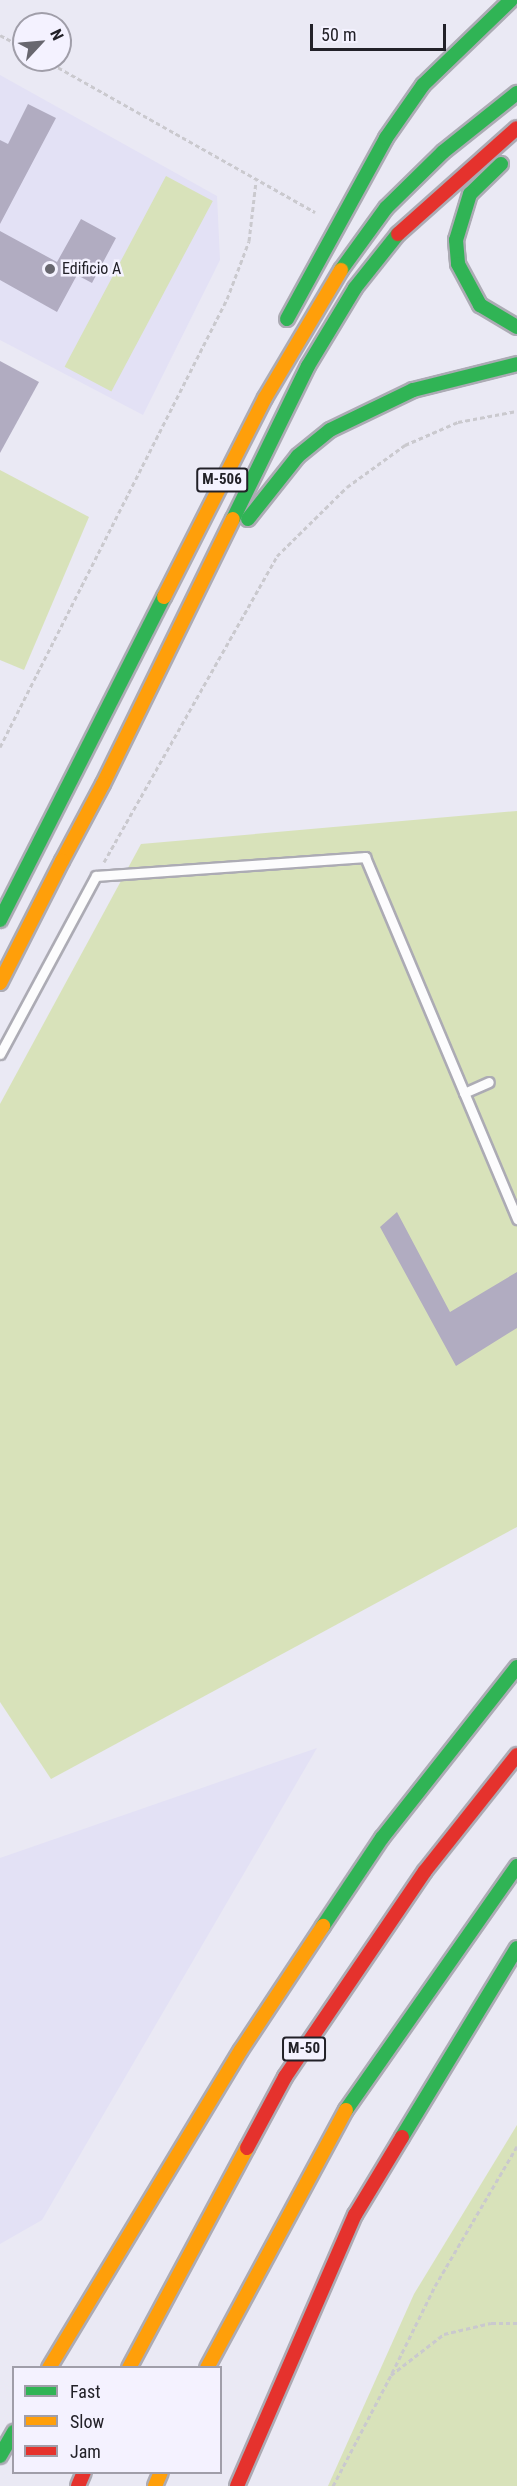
<!DOCTYPE html>
<style>
body{margin:0}
#map{position:relative;width:517px;height:2486px;overflow:hidden;background:#eae9f4;font-family:"Roboto Condensed",sans-serif}
div>[style]{position:absolute}
.built>*{inset:0;background:#e3e1f5}
.green>*{inset:0;background:#d8e2ba;transform-origin:0 0}
.building>*{inset:0;background:#b1acc1}
.path>*{height:3px;margin-top:-1.5px;transform-origin:0;background:repeating-linear-gradient(90deg,#cac9ce 0 4.5px,transparent 0 7.5px)}
.roads{filter:drop-shadow(2px 0 #acabb4) drop-shadow(-2px 0 #acabb4) drop-shadow(0 2px #acabb4) drop-shadow(0 -2px #acabb4)}
.lane>*{height:9px;margin:-4.5px;padding:0 4.5px;transform-origin:4.5px;border-radius:4.5px;background:#fcfcfd}
.fast>*{height:14px;margin:-7px;padding:0 7px;transform-origin:7px;border-radius:7px;background:#30b455}
.slow>*{height:14px;margin:-7px;padding:0 7px;transform-origin:7px;border-radius:7px;background:#ff9f0a}
.jam>*{height:14px;margin:-7px;padding:0 7px;transform-origin:7px;border-radius:7px;background:#e5322d}
.dots>*{width:16px;height:16px;translate:-50% -50%;box-sizing:border-box;border:3px solid #f4f2ff;border-radius:50%}
span{translate:-50% -50%;white-space:nowrap;text-align:center;line-height:1.15;-webkit-text-stroke:5px #f4f2ff;paint-order:stroke}
.shield-label span{padding:2px 4px;background:#f4f2ff;border:2px solid;border-radius:4px;-webkit-text-stroke-width:0}
.shield-label{font-size:15px;color:#222128;font-weight:700}
.poi-label{font-size:16px;color:#222128}
.left{translate:0 -50%;text-align:left}
.legend{position:absolute;left:12px;top:2366px;width:210px;height:108px;box-sizing:border-box;background:#f4f2ff;border:2px solid #a09ea9;margin:0;padding:8px 10px;list-style:none;font-size:18px;color:#222128}
.legend li{display:flex;align-items:center;gap:12px;height:30px}
.legend b{width:30px;border:2px solid #a09ea9}
.north{position:absolute;left:12px;top:12px;width:60px;height:60px;box-sizing:border-box;background:#f4f2ff;border:2px solid #a09ea9;border-radius:50%;rotate:64deg;font-size:16px;font-weight:700;line-height:24px;text-align:center;color:#222128}
.north::after{content:'';display:block;margin:auto;width:21px;height:27px;background:#68676f;clip-path:polygon(50% 0,100% 100%,50% 72%,0 100%)}
.scale{position:absolute;left:310px;top:24px;width:136px;height:27px;box-sizing:border-box;border:3px solid #222128;border-top:0;padding-left:8px;font-size:18px;line-height:21px;white-space:nowrap;color:#222128;-webkit-text-stroke:4px #f4f2ff;paint-order:stroke}
</style>
<div id="map">
<div class="built">
<div style="clip-path:polygon(0 75px,217px 196px,220px 260px,143px 415px,0 340px)"></div>
<div style="clip-path:polygon(317px 1748px,42px 2220px,0 2244px,0 1858px)"></div>
</div>
<div class="green">
<div style="left:166px;top:176px;width:53px;height:216px;rotate:28deg"></div>
<div style="clip-path:polygon(0 470px,89px 517px,24px 670px,0 660px)"></div>
<div style="clip-path:polygon(517px 811px,517px 1527px,51px 1779px,0 1702px,0 1104px,141px 844px)"></div>
<div style="clip-path:polygon(517px 2125px,517px 2486px,328px 2486px,414px 2294px)"></div>
</div>
<div class="building">
<div style="clip-path:polygon(28px 104px,56px 118px,0 224px,0 140px,8px 144px)"></div>
<div style="clip-path:polygon(81px 219px,116px 238px,92px 283px,77px 275px,57px 312px,0 280px,0 231px,57px 262px)"></div>
<div style="clip-path:polygon(0 361px,39px 382px,0 453px)"></div>
<div style="clip-path:polygon(397px 1212px,450px 1312px,517px 1272px,517px 1328px,456px 1366px,380px 1227px)"></div>
</div>
<div class="path">
<div style="left:0;top:35px;width:27px;rotate:28deg"></div>
<div style="left:45px;top:60px;width:310px;rotate:29.4deg"></div>
<div style="left:0;top:747px;width:502px;rotate:-63.13deg"></div>
<div style="left:227px;top:299px;width:62px;rotate:-69.2deg"></div>
<div style="left:249px;top:241px;width:60px;rotate:-83.3deg"></div>
<div style="left:104px;top:862px;width:352px;rotate:-60.5deg"></div>
<div style="left:277px;top:556px;width:98px;rotate:-44.6deg"></div>
<div style="left:347px;top:487px;width:72px;rotate:-35.9deg"></div>
<div style="left:405px;top:445px;width:58px;rotate:-23.5deg"></div>
<div style="left:458px;top:422px;width:60px;rotate:-10.6deg"></div>
<div style="left:392px;top:2373px;width:97px;rotate:-63.7deg"></div>
<div style="left:435px;top:2286px;width:162px;rotate:-59.6deg"></div>
<div style="left:333px;top:2486px;width:125px;rotate:-62.4deg"></div>
<div style="left:391px;top:2375px;width:67px;rotate:-37.7deg"></div>
<div style="left:444px;top:2334px;width:48px;rotate:-13.2deg"></div>
<div style="left:491px;top:2323px;width:26px"></div>
</div>
<div class="roads">
<div class="lane">
<div style="left:0;top:1054px;width:202px;rotate:-61.7deg"></div>
<div style="left:96px;top:876px;width:270px;rotate:-4deg"></div>
<div style="left:365px;top:857px;width:393px;rotate:67.2deg"></div>
<div style="left:464px;top:1093px;width:27px;rotate:-24deg"></div>
</div>
<div class="fast">
<div style="left:501px;top:164px;width:43px;rotate:135.9deg"></div>
<div style="left:470px;top:194px;width:48px;rotate:106.9deg"></div>
<div style="left:456px;top:240px;width:24px;rotate:85deg"></div>
<div style="left:458px;top:264px;width:47px;rotate:61.8deg"></div>
<div style="left:480px;top:305px;width:43px;rotate:30.7deg"></div>
<div style="left:341px;top:270px;width:77px;rotate:-54deg"></div>
<div style="left:386px;top:208px;width:80px;rotate:-44.5deg"></div>
<div style="left:443px;top:152px;width:95px;rotate:-38.6deg"></div>
<div style="left:287px;top:319px;width:206px;rotate:-61.3deg"></div>
<div style="left:386px;top:138px;width:65px;rotate:-55.1deg"></div>
<div style="left:423px;top:85px;width:122px;rotate:-44deg"></div>
<div style="left:233px;top:519px;width:170px;rotate:-63.9deg"></div>
<div style="left:308px;top:366px;width:91px;rotate:-58.9deg"></div>
<div style="left:355px;top:288px;width:69px;rotate:-51.5deg"></div>
<div style="left:248px;top:519px;width:80px;rotate:-51.6deg"></div>
<div style="left:298px;top:456px;width:41px;rotate:-39.1deg"></div>
<div style="left:330px;top:430px;width:92px;rotate:-25.7deg"></div>
<div style="left:413px;top:390px;width:107px;rotate:-14deg"></div>
<div style="left:0;top:920px;width:362px;rotate:-63.1deg"></div>
<div style="left:323px;top:1926px;width:106px;rotate:-56.2deg"></div>
<div style="left:382px;top:1838px;width:218px;rotate:-51.7deg"></div>
<div style="left:346px;top:2110px;width:298px;rotate:-55deg"></div>
<div style="left:402px;top:2137px;width:221px;rotate:-58.7deg"></div>
<div style="left:0;top:2456px;width:28px;rotate:-60deg"></div>
</div>
<div class="slow">
<div style="left:164px;top:597px;width:223px;rotate:-63.1deg"></div>
<div style="left:265px;top:398px;width:149px;rotate:-59.3deg"></div>
<div style="left:103px;top:784px;width:295px;rotate:-63.9deg"></div>
<div style="left:62px;top:861px;width:87px;rotate:-62deg"></div>
<div style="left:0;top:983px;width:137px;rotate:-63.1deg"></div>
<div style="left:49px;top:2368px;width:371px;rotate:-58.9deg"></div>
<div style="left:241px;top:2050px;width:149px;rotate:-56.5deg"></div>
<div style="left:129px;top:2368px;width:250px;rotate:-61.8deg"></div>
<div style="left:207px;top:2368px;width:293px;rotate:-61.7deg"></div>
<div style="left:155px;top:2486px;width:15px;rotate:-67deg"></div>
</div>
<div class="jam">
<div style="left:398px;top:234px;width:159px;rotate:-41.7deg"></div>
<div style="left:247px;top:2148px;width:81px;rotate:-61.8deg"></div>
<div style="left:285px;top:2077px;width:249px;rotate:-55.8deg"></div>
<div style="left:425px;top:1871px;width:148px;rotate:-51.6deg"></div>
<div style="left:78px;top:2486px;width:15px;rotate:-67deg"></div>
<div style="left:237px;top:2486px;width:296px;rotate:-66.5deg"></div>
<div style="left:355px;top:2215px;width:91px;rotate:-58.9deg"></div>
</div>
</div>
<div class="dots">
<div style="left:50px;top:269px;background:#68676f"></div>
</div>
<div class="shield-label">
<span style="left:222px;top:480px">M-506</span>
<span style="left:304px;top:2049px">M-50</span>
</div>
<div class="poi-label">
<span class="left" style="left:62px;top:269px">Edificio A</span>
</div>
<ul class="legend">
<li><b style="height:8px;background:#30b455"></b>Fast</li>
<li><b style="height:8px;background:#ff9f0a"></b>Slow</li>
<li><b style="height:8px;background:#e5322d"></b>Jam</li>
</ul>
<div class="north">N</div>
<div class="scale">50 m</div>
</div>
